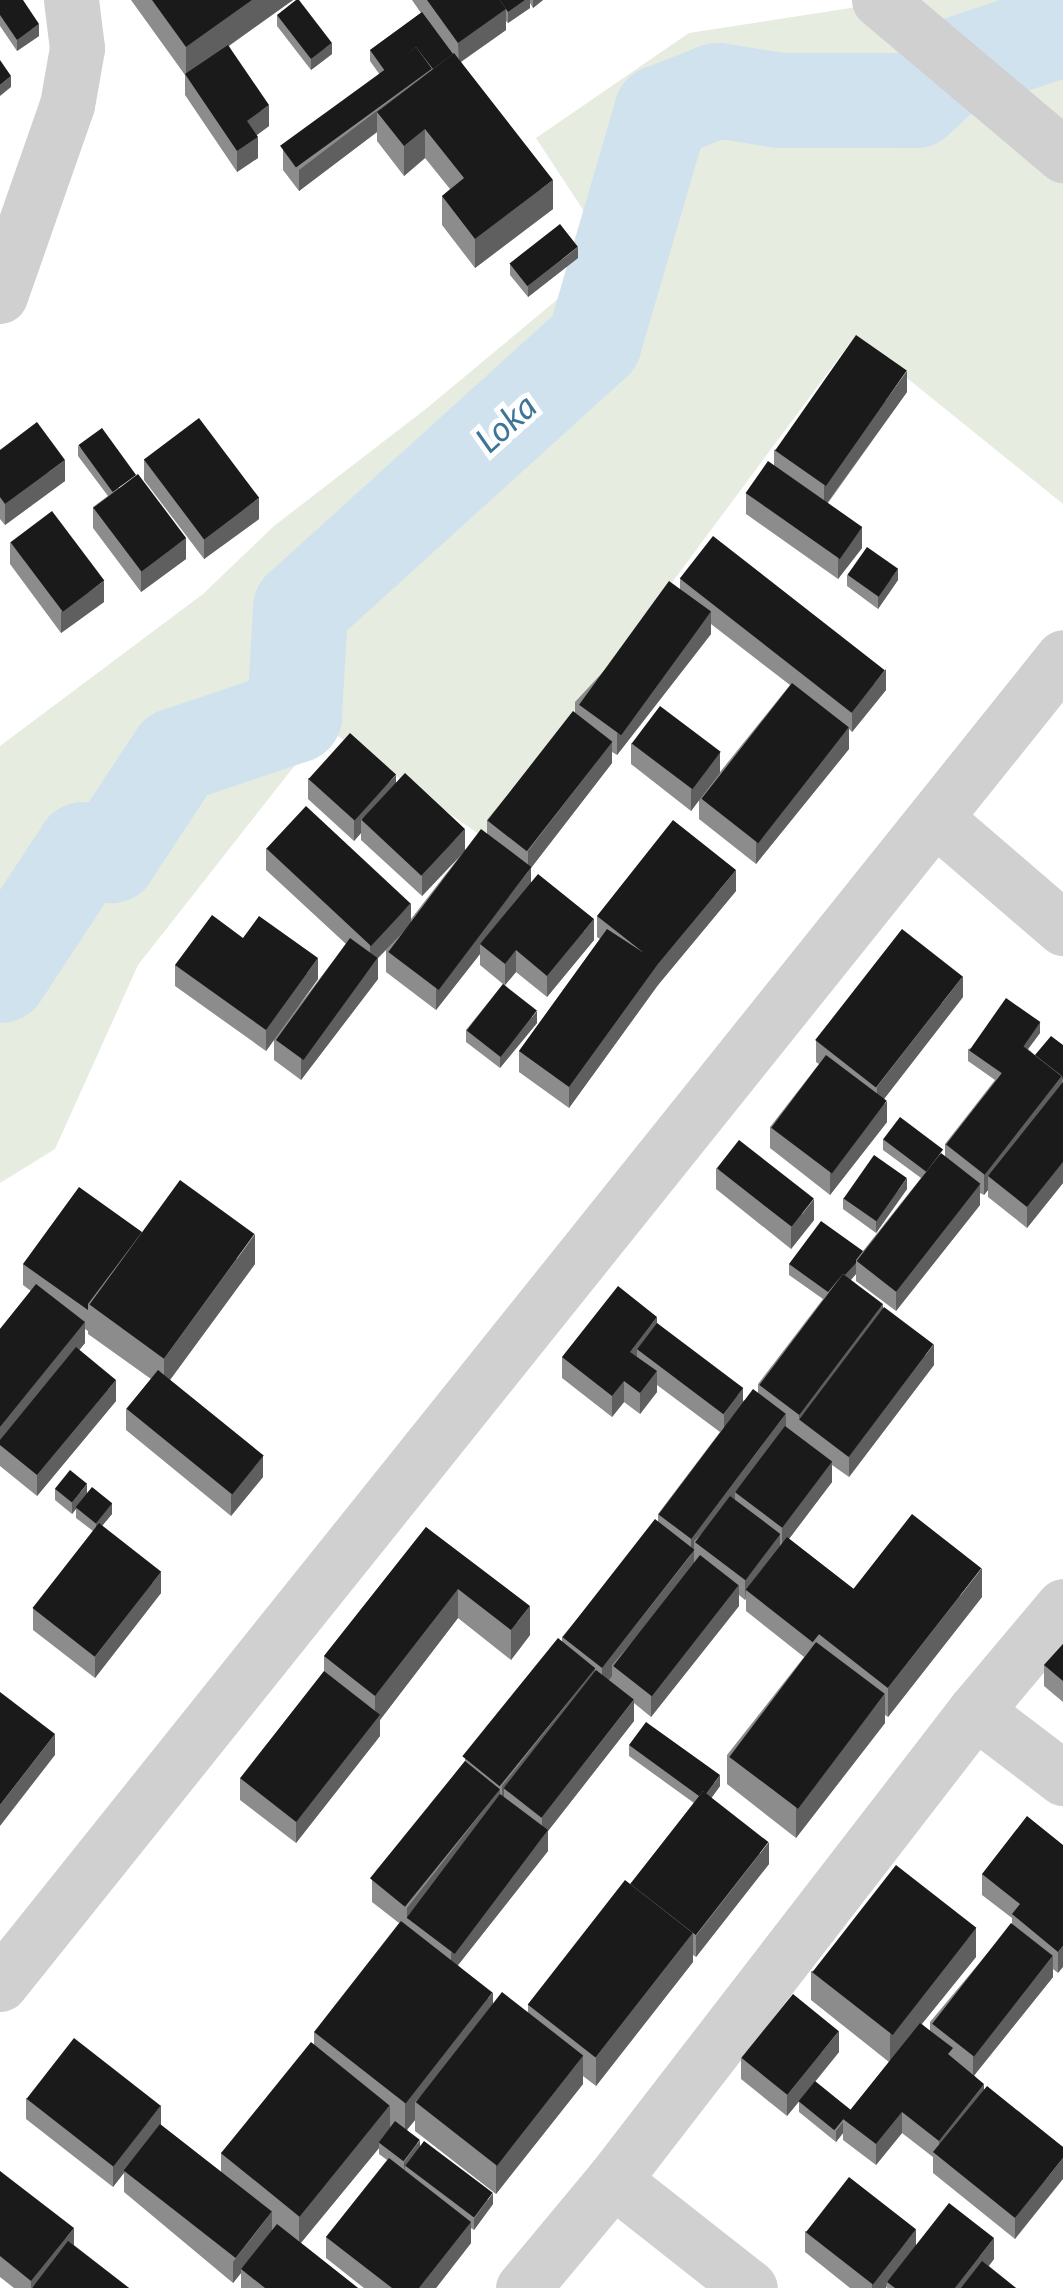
<!DOCTYPE html>
<style>
body{margin:0}
#map{position:relative;width:1063px;height:2288px;overflow:hidden;background:#fff;font-family:Lato,sans-serif}
div>[style]{position:absolute}
.green>*{inset:0;background:#e6ecdf}
.river>*{height:95px;margin:-47.5px;padding:0 47.5px;transform-origin:47.5px;border-radius:47.5px;background:#cfe2ee}
.minor>*{height:55px;margin:-27.5px;padding:0 27.5px;transform-origin:27.5px;border-radius:27.5px;background:#d0d0d0}
.wall>*{inset:0;background:#8c8c8c}
.shaded-wall>*{inset:0;background:#5f5f5f}
.building>*{inset:0;background:#1a1a1a;transform-origin:0 0}
span{translate:-50% -50%;white-space:nowrap;text-align:center;line-height:1.15;-webkit-text-stroke:10px #fff;paint-order:stroke}
.water-label{font-size:35px;color:#3f7597;font-style:italic}
</style>
<div id="map">
<div class="green">
<div style="clip-path:polygon(902px 0,1063px 0,1063px 504px,855px 336px,483px 837px,325px 727px,138px 965px,55px 1149px,0 1183px,0 939px,11px 928px,0 897px,0 746px,203px 594px,274px 526px,427px 408px,612px 254px,536px 138px,689px 33px)"></div>
</div>
<div class="river">
<div style="left:0;top:975px;width:151px;rotate:-56.6deg"></div>
<div style="left:83px;top:849px;width:28px;rotate:13deg"></div>
<div style="left:110px;top:855px;width:120px;rotate:-56.6deg"></div>
<div style="left:176px;top:755px;width:125px;rotate:-18.7deg"></div>
<div style="left:294px;top:715px;width:107px;rotate:-86.8deg"></div>
<div style="left:300px;top:608px;width:397px;rotate:-42.2deg"></div>
<div style="left:594px;top:341px;width:239px;rotate:-73.7deg"></div>
<div style="left:661px;top:112px;width:60px;rotate:-21.4deg"></div>
<div style="left:717px;top:90px;width:64px;rotate:9deg"></div>
<div style="left:780px;top:100px;width:135px"></div>
<div style="left:915px;top:100px;width:52px;rotate:-42.6deg"></div>
<div style="left:953px;top:65px;width:101px;rotate:-18.4deg"></div>
<div style="left:1049px;top:33px;width:36px;rotate:-67deg"></div>
</div>
<div class="minor">
<div style="left:879px;top:0;width:241px;rotate:40.1deg"></div>
<div style="left:0;top:296px;width:202px;rotate:-70.7deg"></div>
<div style="left:67px;top:105px;width:58px;rotate:-80deg"></div>
<div style="left:77px;top:48px;width:48px;rotate:-97.1deg"></div>
<div style="left:935px;top:818px;width:169px;rotate:40.7deg"></div>
<div style="left:975px;top:1711px;width:111px;rotate:37.3deg"></div>
<div style="left:0;top:1984px;width:1700px;rotate:-51.3deg"></div>
<div style="left:613px;top:2180px;width:174px;rotate:38.2deg"></div>
<div style="left:523px;top:2288px;width:141px;rotate:-50.2deg"></div>
<div style="left:613px;top:2180px;width:592px;rotate:-52.34deg"></div>
<div style="left:975px;top:1711px;width:137px;rotate:-50deg"></div>
</div>
<div class="wall">
<div style="clip-path:polygon(0 0,39px 36px,17px 51px,0 26px)"></div>
<div style="clip-path:polygon(131px 0,293px 0,229px 46px,269px 126px,257px 135px,258px 158px,237px 172px,185px 95px,185px 75px)"></div>
<div style="clip-path:polygon(412px 0,543px 0,533px 8px,530px 3px,530px 8px,508px 23px,506px 21px,506px 30px,461px 62px,553px 209px,475px 268px,442px 225px,442px 196px,450px 189px,425px 158px,404px 176px,377px 141px,377px 132px,299px 191px,283px 170px,283px 149px,380px 75px,370px 61px,370px 50px,421px 13px)"></div>
<div style="clip-path:polygon(277px 15px,332px 54px,311px 70px,277px 26px)"></div>
<div style="clip-path:polygon(578px 258px,528px 297px,510px 275px,510px 264px)"></div>
<div style="clip-path:polygon(907px 392px,828px 503px,862px 548px,838px 579px,746px 514px,746px 493px,774px 465px,774px 450px)"></div>
<div style="clip-path:polygon(78px 445px,186px 559px,141px 592px,93px 528px,93px 507px,108px 496px,78px 456px)"></div>
<div style="clip-path:polygon(0 450px,65px 481px,5px 525px,0 519px)"></div>
<div style="clip-path:polygon(144px 459px,259px 519px,204px 559px,144px 480px)"></div>
<div style="clip-path:polygon(10px 542px,104px 602px,61px 633px,10px 564px)"></div>
<div style="clip-path:polygon(847px 575px,898px 580px,878px 609px,847px 586px)"></div>
<div style="clip-path:polygon(680px 579px,886px 690px,852px 732px,849px 729px,849px 749px,756px 864px,699px 819px,699px 800px,691px 811px,631px 764px,631px 743px,720px 772px,790px 685px,711px 624px,711px 634px,617px 755px,612px 752px,612px 763px,531px 868px,531px 882px,594px 940px,547px 997px,516px 972px,505px 985px,537px 1023px,500px 1068px,466px 1042px,466px 1030px,503px 984px,480px 965px,480px 954px,436px 1010px,386px 972px,386px 950px,387px 949px,378px 958px,378px 979px,301px 1080px,274px 1060px,274px 1040px,266px 1051px,175px 986px,175px 965px,243px 938px,318px 979px,298px 1007px,346px 944px,266px 870px,266px 848px,411px 919px,463px 852px,422px 896px,361px 840px,361px 833px,354px 841px,308px 799px,308px 778px,396px 782px,465px 850px,487px 834px,487px 820px,575px 713px,575px 702px,680px 589px)"></div>
<div style="clip-path:polygon(736px 891px,658px 985px,569px 1108px,519px 1072px,519px 1051px,600px 939px,597px 937px,597px 916px)"></div>
<div style="clip-path:polygon(963px 997px,884px 1099px,887px 1122px,830px 1195px,770px 1148px,770px 1127px,819px 1064px,816px 1062px,816px 1041px)"></div>
<div style="clip-path:polygon(1040px 1033px,1028px 1049px,1035px 1055px,1063px 1045px,1063px 1183px,1027px 1228px,988px 1197px,988px 1190px,984px 1195px,980px 1193px,980px 1205px,896px 1311px,856px 1281px,856px 1274px,851px 1280px,883px 1308px,934px 1365px,849px 1477px,832px 1465px,832px 1482px,789px 1539px,854px 1589px,982px 1597px,888px 1717px,885px 1715px,885px 1723px,796px 1838px,727px 1784px,727px 1755px,804px 1657px,746px 1611px,746px 1599px,745px 1600px,739px 1595px,739px 1606px,651px 1717px,634px 1703px,634px 1721px,548px 1831px,548px 1851px,458px 1965px,493px 2004px,528px 2012px,528px 2005px,630px 1884px,694px 1803px,629px 1756px,629px 1745px,720px 1786px,711px 1798px,769px 1864px,696px 1957px,693px 1955px,693px 1962px,596px 2086px,583px 2076px,583px 2084px,496px 2194px,415px 2131px,415px 2120px,407px 2130px,420px 2147px,493px 2204px,474px 2230px,471px 2228px,471px 2243px,436px 2288px,364px 2288px,326px 2258px,326px 2237px,387px 2160px,379px 2154px,379px 2148px,301px 2243px,358px 2288px,241px 2288px,241px 2273px,233px 2283px,124px 2192px,124px 2172px,113px 2187px,26px 2119px,26px 2098px,161px 2125px,221px 2172px,221px 2153px,314px 2044px,314px 2032px,399px 1923px,372px 1902px,372px 1880px,465px 1761px,465px 1758px,562px 1642px,562px 1637px,658px 1522px,658px 1514px,720px 1432px,657px 1385px,657px 1392px,640px 1414px,624px 1402px,612px 1417px,562px 1378px,562px 1357px,657px 1323px,743px 1401px,758px 1393px,758px 1384px,823px 1299px,789px 1275px,789px 1264px,863px 1251px,921px 1178px,883px 1150px,883px 1139px,945px 1156px,945px 1144px,995px 1080px,968px 1061px,968px 1049px)"></div>
<div style="clip-path:polygon(716px 1168px,814px 1220px,791px 1249px,716px 1189px)"></div>
<div style="clip-path:polygon(907px 1189px,876px 1233px,843px 1209px,843px 1198px)"></div>
<div style="clip-path:polygon(142px 1232px,255px 1264px,170px 1380px,263px 1477px,231px 1516px,126px 1430px,126px 1409px,151px 1379px,88px 1334px,88px 1331px,85px 1329px,85px 1343px,79px 1350px,116px 1401px,37px 1496px,0 1466px,0 1329px,31px 1291px,23px 1285px,23px 1264px)"></div>
<div style="clip-path:polygon(55px 1489px,87px 1493px,112px 1514px,102px 1526px,161px 1593px,95px 1678px,33px 1630px,33px 1609px,93px 1531px,76px 1518px,76px 1509px,72px 1514px,55px 1500px)"></div>
<div style="clip-path:polygon(426px 1527px,530px 1635px,511px 1660px,458px 1618px,380px 1720px,380px 1736px,296px 1843px,240px 1800px,240px 1778px,324px 1672px,324px 1656px)"></div>
<div style="clip-path:polygon(1063px 1644px,1063px 1702px,1044px 1686px,1044px 1665px)"></div>
<div style="clip-path:polygon(1063px 1845px,1058px 1973px,1053px 1969px,1053px 1977px,974px 2075px,984px 2089px,1063px 2147px,1015px 2239px,933px 2173px,933px 2157px,902px 2133px,876px 2165px,843px 2140px,843px 2133px,836px 2142px,799px 2112px,799px 2101px,808px 2091px,787px 2116px,741px 2079px,741px 2058px,839px 2052px,815px 2082px,851px 2110px,889px 2062px,811px 2000px,811px 1971px,976px 1957px,922px 2024px,930px 2031px,930px 2022px,1012px 1924px,1012px 1918px,982px 1895px,982px 1874px)"></div>
<div style="clip-path:polygon(0 2171px,74px 2245px,129px 2288px,14px 2288px,0 2277px)"></div>
<div style="clip-path:polygon(805px 2231px,916px 2245px,994px 2259px,989px 2266px,1016px 2288px,887px 2288px,887px 2286px,886px 2288px,850px 2288px,805px 2252px)"></div>
</div>
<div class="shaded-wall">
<div style="clip-path:polygon(252px 0,293px 0,186px 76px,186px 47px)"></div>
<div style="clip-path:polygon(525px 0,530px 0,530px 8px,508px 23px,508px 12px)"></div>
<div style="clip-path:polygon(533px 0,543px 0,533px 8px)"></div>
<div style="clip-path:polygon(506px 9px,506px 30px,459px 63px,458px 43px)"></div>
<div style="clip-path:polygon(39px 24px,39px 36px,17px 51px,17px 40px)"></div>
<div style="clip-path:polygon(332px 43px,332px 54px,311px 70px,311px 59px)"></div>
<div style="clip-path:polygon(432px 69px,377px 112px,377px 132px,299px 191px,299px 170px)"></div>
<div style="clip-path:polygon(11px 76px,11px 87px,0 96px,0 85px)"></div>
<div style="clip-path:polygon(269px 105px,269px 126px,247px 142px,247px 121px)"></div>
<div style="clip-path:polygon(425px 129px,425px 158px,404px 176px,404px 146px)"></div>
<div style="clip-path:polygon(258px 137px,258px 158px,237px 172px,237px 151px)"></div>
<div style="clip-path:polygon(553px 180px,553px 209px,475px 268px,475px 239px)"></div>
<div style="clip-path:polygon(578px 247px,578px 258px,528px 297px,528px 286px)"></div>
<div style="clip-path:polygon(907px 371px,907px 392px,824px 507px,824px 486px)"></div>
<div style="clip-path:polygon(65px 460px,65px 481px,5px 525px,5px 504px)"></div>
<div style="clip-path:polygon(259px 498px,259px 519px,204px 559px,204px 538px)"></div>
<div style="clip-path:polygon(862px 527px,862px 548px,838px 579px,838px 558px)"></div>
<div style="clip-path:polygon(186px 538px,186px 559px,141px 592px,141px 571px)"></div>
<div style="clip-path:polygon(898px 569px,898px 580px,878px 609px,878px 597px)"></div>
<div style="clip-path:polygon(104px 581px,104px 602px,61px 633px,61px 612px)"></div>
<div style="clip-path:polygon(711px 612px,711px 634px,617px 755px,617px 734px)"></div>
<div style="clip-path:polygon(886px 669px,886px 690px,852px 732px,852px 711px)"></div>
<div style="clip-path:polygon(849px 727px,849px 749px,756px 864px,756px 842px)"></div>
<div style="clip-path:polygon(612px 742px,612px 763px,531px 868px,531px 889px,480px 944px,480px 954px,436px 1010px,436px 989px,528px 872px,528px 851px)"></div>
<div style="clip-path:polygon(720px 752px,720px 773px,691px 811px,691px 790px)"></div>
<div style="clip-path:polygon(396px 775px,396px 796px,361px 819px,361px 833px,354px 841px,354px 820px)"></div>
<div style="clip-path:polygon(465px 829px,465px 851px,422px 896px,422px 875px)"></div>
<div style="clip-path:polygon(736px 870px,736px 891px,658px 985px,569px 1108px,569px 1087px,658px 964px)"></div>
<div style="clip-path:polygon(411px 903px,411px 924px,370px 966px,370px 945px)"></div>
<div style="clip-path:polygon(594px 919px,594px 940px,547px 997px,547px 976px)"></div>
<div style="clip-path:polygon(516px 950px,516px 972px,505px 985px,505px 964px)"></div>
<div style="clip-path:polygon(318px 958px,318px 979px,266px 1051px,266px 1030px)"></div>
<div style="clip-path:polygon(378px 958px,378px 979px,301px 1080px,301px 1059px)"></div>
<div style="clip-path:polygon(963px 976px,963px 997px,877px 1108px,877px 1087px)"></div>
<div style="clip-path:polygon(537px 1011px,537px 1023px,500px 1068px,500px 1057px)"></div>
<div style="clip-path:polygon(1040px 1022px,1040px 1033px,1001px 1085px,1001px 1074px)"></div>
<div style="clip-path:polygon(1062px 1076px,1062px 1097px,988px 1176px,988px 1190px,984px 1195px,984px 1174px)"></div>
<div style="clip-path:polygon(887px 1101px,887px 1122px,830px 1195px,830px 1173px)"></div>
<div style="clip-path:polygon(1063px 1162px,1063px 1183px,1027px 1228px,1027px 1207px)"></div>
<div style="clip-path:polygon(907px 1178px,907px 1189px,876px 1233px,876px 1221px)"></div>
<div style="clip-path:polygon(980px 1184px,980px 1205px,896px 1311px,896px 1290px)"></div>
<div style="clip-path:polygon(814px 1199px,814px 1220px,791px 1249px,791px 1228px)"></div>
<div style="clip-path:polygon(255px 1234px,255px 1264px,164px 1388px,164px 1359px)"></div>
<div style="clip-path:polygon(856px 1263px,856px 1274px,829px 1303px,829px 1292px)"></div>
<div style="clip-path:polygon(883px 1304px,883px 1325px,799px 1419px,799px 1415px)"></div>
<div style="clip-path:polygon(657px 1317px,657px 1338px,637px 1349px,637px 1364px,630px 1352px)"></div>
<div style="clip-path:polygon(85px 1322px,85px 1343px,2px 1446px,0 1445px,0 1427px)"></div>
<div style="clip-path:polygon(934px 1344px,934px 1365px,849px 1477px,849px 1456px)"></div>
<div style="clip-path:polygon(657px 1371px,657px 1392px,640px 1414px,640px 1393px)"></div>
<div style="clip-path:polygon(116px 1380px,116px 1401px,37px 1496px,37px 1475px)"></div>
<div style="clip-path:polygon(624px 1381px,624px 1402px,612px 1417px,612px 1396px)"></div>
<div style="clip-path:polygon(743px 1388px,743px 1409px,724px 1435px,724px 1414px)"></div>
<div style="clip-path:polygon(786px 1414px,786px 1435px,735px 1492px,735px 1502px,694px 1541px,694px 1571px,612px 1665px,612px 1676px,602px 1689px,602px 1668px,691px 1555px,691px 1539px)"></div>
<div style="clip-path:polygon(263px 1456px,263px 1477px,231px 1516px,231px 1495px)"></div>
<div style="clip-path:polygon(832px 1461px,832px 1482px,782px 1548px,782px 1527px)"></div>
<div style="clip-path:polygon(87px 1484px,87px 1495px,72px 1514px,72px 1503px)"></div>
<div style="clip-path:polygon(112px 1503px,112px 1514px,96px 1533px,96px 1522px)"></div>
<div style="clip-path:polygon(780px 1534px,780px 1555px,746px 1590px,745px 1600px,745px 1579px)"></div>
<div style="clip-path:polygon(982px 1568px,982px 1597px,888px 1717px,888px 1688px)"></div>
<div style="clip-path:polygon(161px 1572px,161px 1593px,95px 1678px,95px 1657px)"></div>
<div style="clip-path:polygon(739px 1585px,739px 1606px,651px 1717px,651px 1696px)"></div>
<div style="clip-path:polygon(458px 1589px,458px 1618px,380px 1720px,380px 1736px,296px 1843px,296px 1822px,375px 1720px,375px 1696px)"></div>
<div style="clip-path:polygon(530px 1606px,530px 1635px,511px 1660px,511px 1630px)"></div>
<div style="clip-path:polygon(595px 1668px,595px 1689px,504px 1788px,504px 1805px,502px 1807px,502px 1786px)"></div>
<div style="clip-path:polygon(885px 1694px,885px 1723px,796px 1838px,796px 1808px)"></div>
<div style="clip-path:polygon(634px 1700px,634px 1721px,548px 1831px,548px 1851px,451px 1974px,451px 1953px,542px 1838px,542px 1817px)"></div>
<div style="clip-path:polygon(55px 1734px,55px 1755px,0 1826px,0 1805px)"></div>
<div style="clip-path:polygon(720px 1775px,720px 1786px,703px 1810px,703px 1799px)"></div>
<div style="clip-path:polygon(500px 1789px,500px 1810px,407px 1919px,407px 1908px)"></div>
<div style="clip-path:polygon(769px 1842px,769px 1864px,696px 1957px,696px 1936px)"></div>
<div style="clip-path:polygon(976px 1928px,976px 1957px,890px 2063px,890px 2034px)"></div>
<div style="clip-path:polygon(693px 1933px,693px 1962px,596px 2086px,596px 2057px)"></div>
<div style="clip-path:polygon(1063px 1946px,1063px 1967px,1058px 1973px,1058px 1952px)"></div>
<div style="clip-path:polygon(1053px 1956px,1053px 1977px,973px 2077px,973px 2056px)"></div>
<div style="clip-path:polygon(493px 1992px,493px 2021px,415px 2102px,415px 2120px,405px 2132px,405px 2103px)"></div>
<div style="clip-path:polygon(839px 2031px,839px 2052px,787px 2116px,787px 2095px)"></div>
<div style="clip-path:polygon(583px 2055px,583px 2084px,496px 2194px,496px 2164px)"></div>
<div style="clip-path:polygon(984px 2084px,984px 2105px,939px 2157px,939px 2141px)"></div>
<div style="clip-path:polygon(161px 2105px,161px 2126px,113px 2187px,113px 2166px)"></div>
<div style="clip-path:polygon(390px 2105px,390px 2134px,379px 2143px,379px 2148px,299px 2245px,299px 2215px)"></div>
<div style="clip-path:polygon(902px 2112px,902px 2133px,876px 2165px,876px 2144px)"></div>
<div style="clip-path:polygon(843px 2122px,843px 2133px,836px 2142px,836px 2131px)"></div>
<div style="clip-path:polygon(420px 2140px,420px 2151px,405px 2166px,404px 2173px,404px 2162px)"></div>
<div style="clip-path:polygon(1063px 2158px,1063px 2179px,1015px 2239px,1015px 2218px)"></div>
<div style="clip-path:polygon(493px 2193px,493px 2204px,474px 2230px,474px 2219px)"></div>
<div style="clip-path:polygon(272px 2212px,272px 2233px,241px 2269px,241px 2273px,233px 2283px,233px 2262px)"></div>
<div style="clip-path:polygon(471px 2222px,471px 2243px,436px 2288px,419px 2288px)"></div>
<div style="clip-path:polygon(74px 2228px,74px 2249px,31px 2288px,31px 2281px)"></div>
<div style="clip-path:polygon(916px 2229px,916px 2250px,887px 2282px,886px 2288px,872px 2288px,872px 2284px)"></div>
<div style="clip-path:polygon(994px 2238px,994px 2259px,971px 2288px,955px 2288px)"></div>
</div>
<div class="building">
<div style="clip-path:polygon(0 0,23px 0,39px 24px,17px 40px,0 15px)"></div>
<div style="clip-path:polygon(152px 0,252px 0,186px 47px)"></div>
<div style="clip-path:polygon(296px 0,299px 0,332px 43px,311px 59px,277px 15px)"></div>
<div style="clip-path:polygon(427px 0,500px 0,506px 9px,458px 43px)"></div>
<div style="clip-path:polygon(500px 0,525px 0,508px 12px)"></div>
<div style="clip-path:polygon(422px 12px,453px 54px,433px 69px,416px 47px,385px 71px,370px 50px)"></div>
<div style="clip-path:polygon(228px 45px,269px 105px,247px 121px,258px 137px,237px 151px,185px 74px)"></div>
<div style="left:416px;top:47px;width:27px;height:168px;rotate:54deg"></div>
<div style="clip-path:polygon(454px 53px,553px 180px,475px 239px,442px 196px,464px 178px,425px 129px,404px 146px,377px 112px)"></div>
<div style="clip-path:polygon(0 60px,11px 76px,0 85px)"></div>
<div style="left:560px;top:224px;width:29px;height:64px;rotate:52deg"></div>
<div style="left:856px;top:335px;width:62px;height:141px;rotate:35deg"></div>
<div style="left:199px;top:418px;width:100px;height:69px;rotate:53deg"></div>
<div style="clip-path:polygon(37px 422px,65px 460px,5px 504px,0 497px,0 450px)"></div>
<div style="left:102px;top:428px;width:58px;height:29px;rotate:54deg"></div>
<div style="left:768px;top:461px;width:115px;height:39px;rotate:35deg"></div>
<div style="left:138px;top:474px;width:80px;height:56px;rotate:53deg"></div>
<div style="left:52px;top:511px;width:87px;height:52px;rotate:53deg"></div>
<div style="left:713px;top:536px;width:218px;height:54px;rotate:38deg"></div>
<div style="left:867px;top:547px;width:38px;height:34px;rotate:35deg"></div>
<div style="left:669px;top:581px;width:52px;height:153px;rotate:36deg"></div>
<div style="left:792px;top:683px;width:72px;height:147px;rotate:38deg"></div>
<div style="left:660px;top:706px;width:76px;height:47px;rotate:37deg"></div>
<div style="left:573px;top:711px;width:50px;height:139px;rotate:38deg"></div>
<div style="left:350px;top:733px;width:62px;height:62px;rotate:42deg"></div>
<div style="left:405px;top:773px;width:82px;height:64px;rotate:43deg"></div>
<div style="left:306px;top:806px;width:143px;height:58px;rotate:43deg"></div>
<div style="clip-path:polygon(673px 820px,736px 870px,658px 964px,569px 1087px,519px 1051px,607px 929px,644px 953px,597px 916px)"></div>
<div style="left:481px;top:829px;width:63px;height:154px;rotate:37deg"></div>
<div style="clip-path:polygon(538px 874px,594px 919px,547px 976px,516px 950px,505px 964px,480px 944px)"></div>
<div style="clip-path:polygon(212px 915px,243px 938px,259px 916px,318px 958px,266px 1030px,175px 965px)"></div>
<div style="left:902px;top:929px;width:77px;height:141px;rotate:38deg"></div>
<div style="left:350px;top:938px;width:34px;height:126px;rotate:36deg"></div>
<div style="left:503px;top:984px;width:43px;height:59px;rotate:38deg"></div>
<div style="left:1006px;top:998px;width:42px;height:64px;rotate:35deg"></div>
<div style="clip-path:polygon(1051px 1036px,1063px 1045px,1063px 1081px,1062px 1076px,1035px 1055px)"></div>
<div style="left:1023px;top:1046px;width:49px;height:125px;rotate:38deg"></div>
<div style="left:826px;top:1055px;width:76px;height:91px;rotate:37deg"></div>
<div style="clip-path:polygon(1063px 1082px,1063px 1162px,1027px 1207px,988px 1176px)"></div>
<div style="left:900px;top:1117px;width:54px;height:28px;rotate:37deg"></div>
<div style="left:739px;top:1140px;width:95px;height:36px;rotate:38deg"></div>
<div style="left:941px;top:1153px;width:50px;height:137px;rotate:38deg"></div>
<div style="left:874px;top:1155px;width:40px;height:53px;rotate:35deg"></div>
<div style="left:180px;top:1180px;width:92px;height:154px;rotate:36deg"></div>
<div style="clip-path:polygon(79px 1187px,142px 1232px,88px 1304px,88px 1310px,23px 1264px)"></div>
<div style="clip-path:polygon(821px 1221px,863px 1251px,856px 1260px,856px 1263px,845px 1275px,843px 1274px,828px 1292px,789px 1264px)"></div>
<div style="left:843px;top:1274px;width:50px;height:139px;rotate:37deg"></div>
<div style="clip-path:polygon(36px 1284px,85px 1322px,0 1427px,0 1329px)"></div>
<div style="clip-path:polygon(618px 1286px,657px 1317px,630px 1352px,657px 1371px,640px 1393px,624px 1381px,612px 1396px,562px 1357px)"></div>
<div style="left:884px;top:1307px;width:62px;height:141px;rotate:37deg"></div>
<div style="left:657px;top:1323px;width:108px;height:33px;rotate:37deg"></div>
<div style="clip-path:polygon(76px 1347px,116px 1380px,37px 1475px,0 1445px,0 1440px)"></div>
<div style="left:158px;top:1370px;width:136px;height:50px;rotate:39deg"></div>
<div style="left:753px;top:1389px;width:41px;height:157px;rotate:37deg"></div>
<div style="left:785px;top:1426px;width:59px;height:83px;rotate:37deg"></div>
<div style="left:70px;top:1470px;width:22px;height:24px;rotate:39deg"></div>
<div style="left:92px;top:1487px;width:26px;height:26px;rotate:39deg"></div>
<div style="left:730px;top:1496px;width:63px;height:58px;rotate:37deg"></div>
<div style="left:912px;top:1514px;width:88px;height:152px;rotate:38deg"></div>
<div style="left:655px;top:1519px;width:50px;height:150px;rotate:38deg"></div>
<div style="left:99px;top:1523px;width:79px;height:108px;rotate:38deg"></div>
<div style="clip-path:polygon(426px 1527px,530px 1606px,511px 1630px,458px 1589px,375px 1696px,324px 1656px)"></div>
<div style="left:787px;top:1537px;width:85px;height:67px;rotate:38deg"></div>
<div style="left:700px;top:1555px;width:49px;height:141px;rotate:38deg"></div>
<div style="left:558px;top:1638px;width:48px;height:152px;rotate:39deg"></div>
<div style="left:816px;top:1642px;width:86px;height:144px;rotate:37deg"></div>
<div style="clip-path:polygon(1063px 1644px,1063px 1681px,1044px 1665px)"></div>
<div style="left:596px;top:1670px;width:48px;height:150px;rotate:38deg"></div>
<div style="left:324px;top:1671px;width:71px;height:136px;rotate:38deg"></div>
<div style="clip-path:polygon(0 1692px,55px 1734px,0 1805px)"></div>
<div style="clip-path:polygon(646px 1722px,720px 1775px,706px 1794px,703px 1791px,699px 1796px,629px 1745px)"></div>
<div style="left:465px;top:1761px;width:45px;height:151px;rotate:39deg"></div>
<div style="left:703px;top:1791px;width:83px;height:118px;rotate:38deg"></div>
<div style="left:500px;top:1794px;width:60px;height:155px;rotate:37deg"></div>
<div style="clip-path:polygon(1027px 1816px,1063px 1845px,1063px 1946px,1058px 1952px,1012px 1914px,1020px 1904px,982px 1874px)"></div>
<div style="left:896px;top:1865px;width:102px;height:136px;rotate:38deg"></div>
<div style="left:625px;top:1880px;width:86px;height:158px;rotate:38deg"></div>
<div style="left:401px;top:1921px;width:116px;height:141px;rotate:38deg"></div>
<div style="left:1011px;top:1923px;width:53px;height:128px;rotate:38deg"></div>
<div style="left:502px;top:1992px;width:103px;height:140px;rotate:38deg"></div>
<div style="left:793px;top:1994px;width:59px;height:82px;rotate:39deg"></div>
<div style="clip-path:polygon(920px 2023px,953px 2048px,948px 2054px,984px 2084px,939px 2141px,902px 2112px,876px 2144px,843px 2119px)"></div>
<div style="left:74px;top:2038px;width:110px;height:77px;rotate:38deg"></div>
<div style="left:311px;top:2042px;width:101px;height:143px;rotate:39deg"></div>
<div style="left:815px;top:2081px;width:46px;height:26px;rotate:39deg"></div>
<div style="clip-path:polygon(987px 2086px,1063px 2147px,1063px 2158px,1015px 2218px,933px 2152px)"></div>
<div style="left:395px;top:2121px;width:31px;height:27px;rotate:37deg"></div>
<div style="left:160px;top:2124px;width:142px;height:59px;rotate:38deg"></div>
<div style="left:424px;top:2141px;width:86px;height:31px;rotate:37deg"></div>
<div style="clip-path:polygon(389px 2158px,471px 2222px,419px 2288px,392px 2288px,326px 2237px)"></div>
<div style="clip-path:polygon(0 2171px,74px 2228px,31px 2281px,0 2256px)"></div>
<div style="left:849px;top:2177px;width:85px;height:70px;rotate:38deg"></div>
<div style="clip-path:polygon(949px 2203px,994px 2238px,955px 2288px,895px 2288px,887px 2282px)"></div>
<div style="clip-path:polygon(277px 2224px,358px 2288px,265px 2288px,241px 2269px)"></div>
<div style="clip-path:polygon(68px 2241px,129px 2288px,32px 2288px)"></div>
<div style="clip-path:polygon(982px 2261px,1016px 2288px,961px 2288px)"></div>
</div>
<div class="water-label">
<span style="left:505px;top:422px;rotate:-42deg">Loka</span>
</div>
</div>
